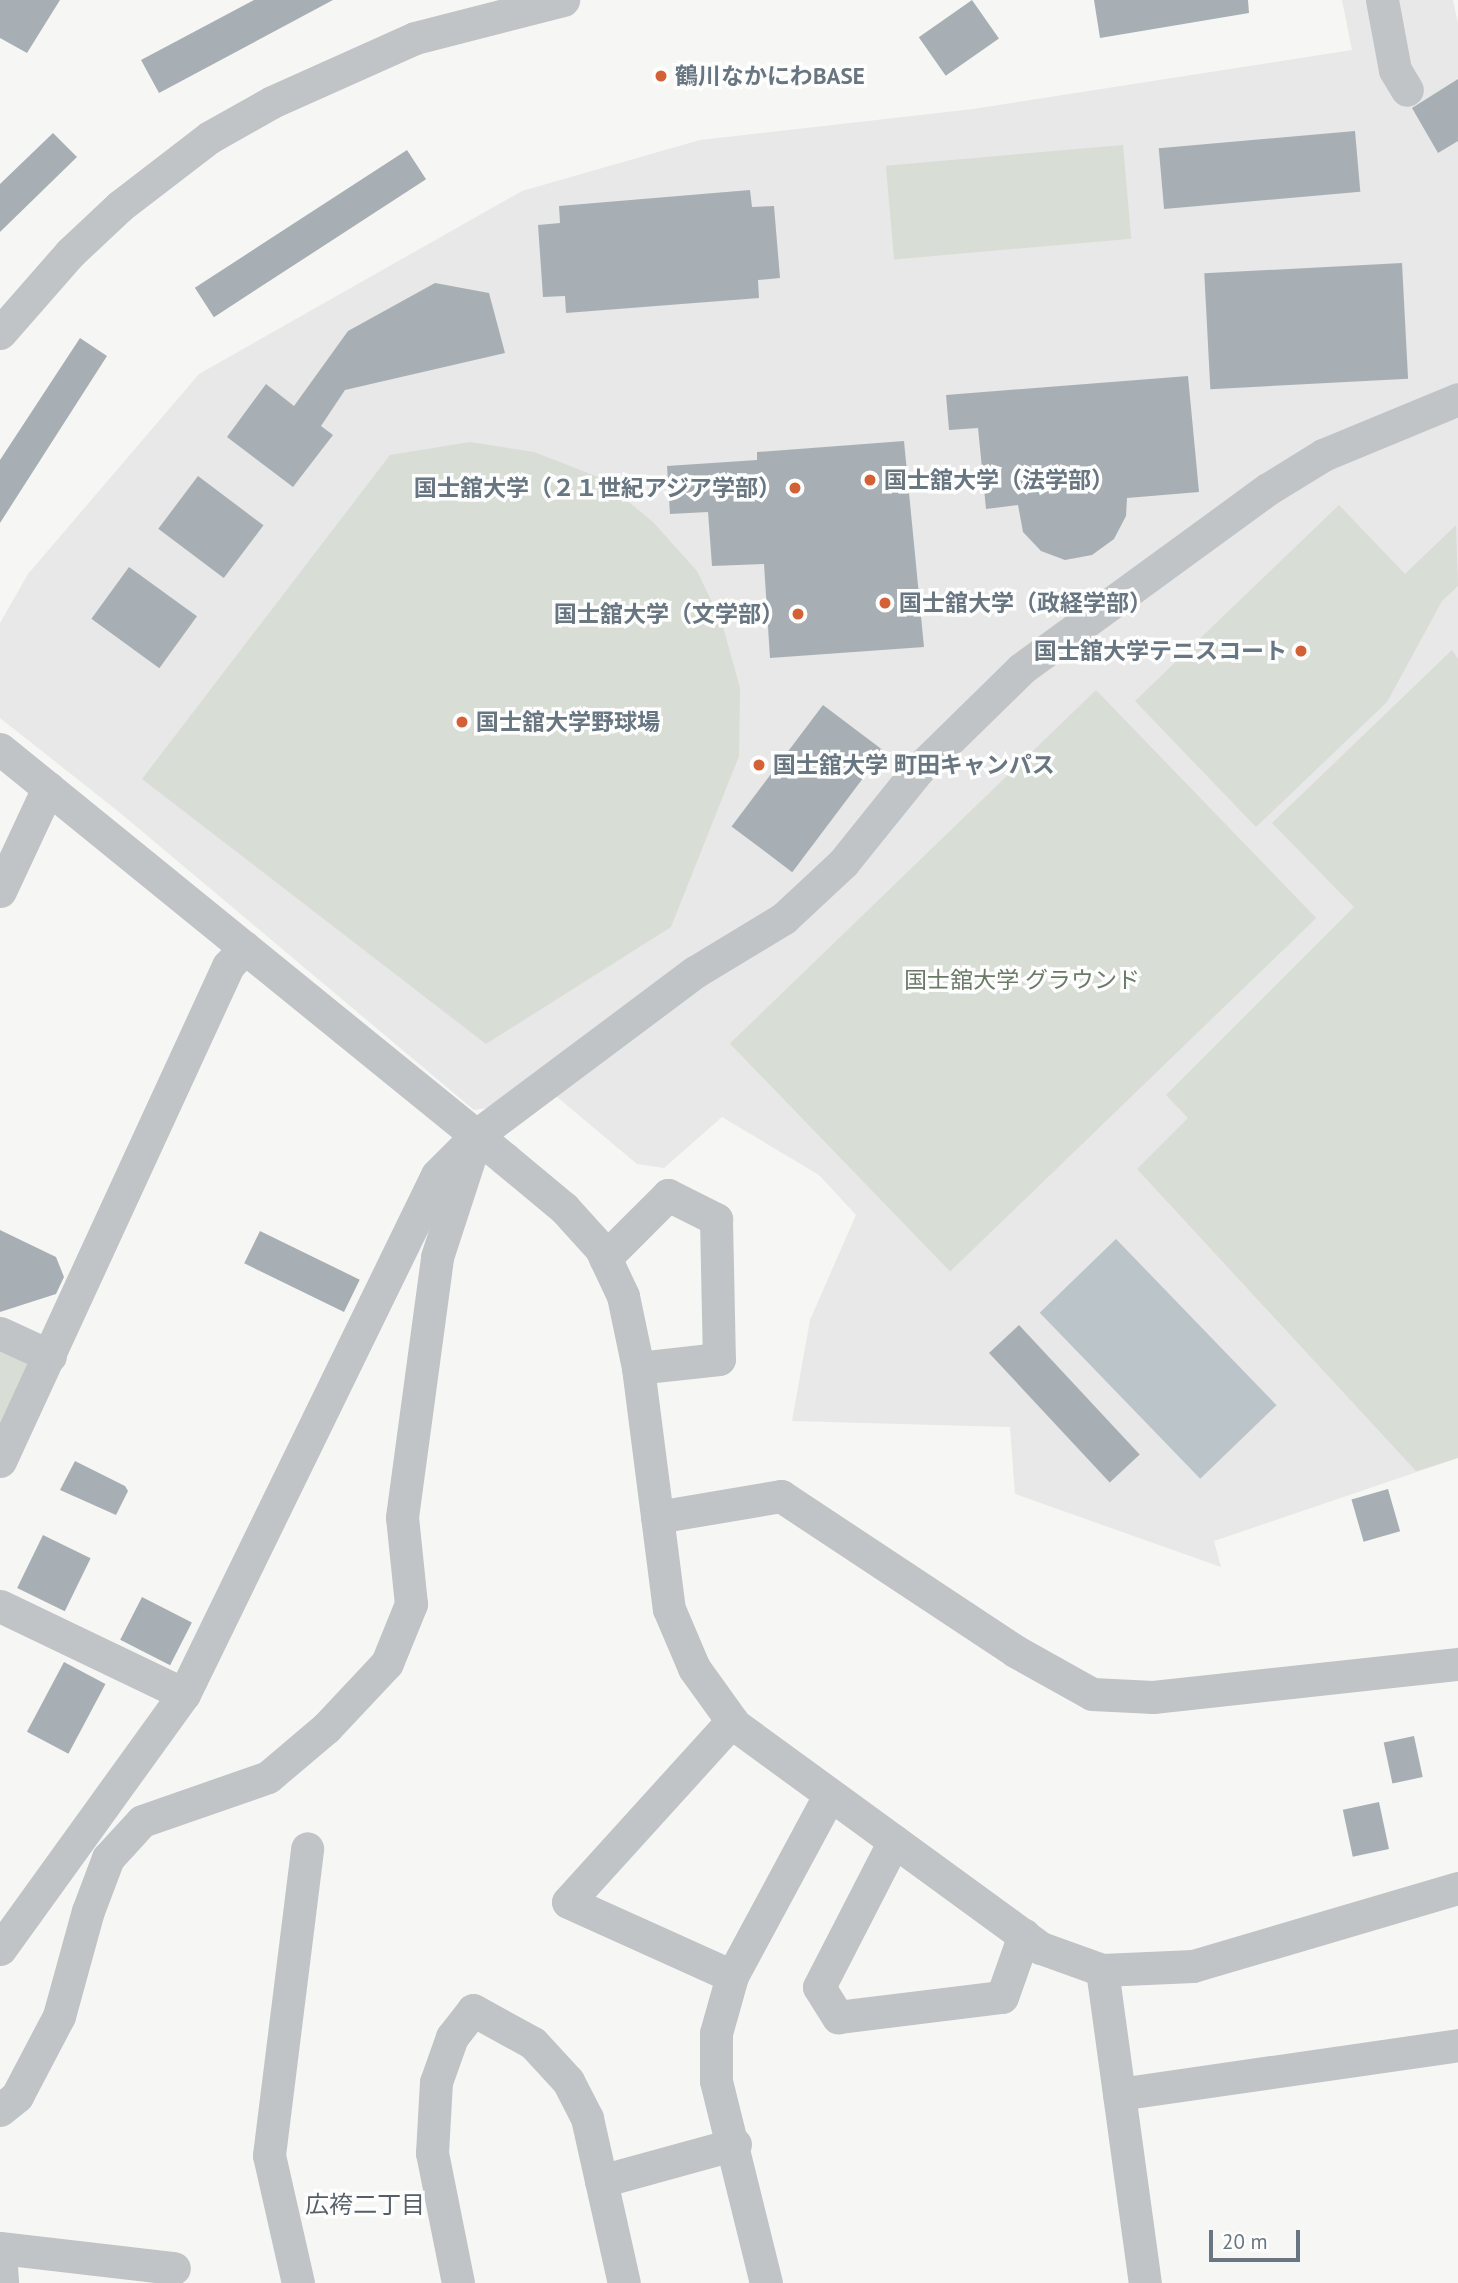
<!DOCTYPE html>
<meta charset="utf-8">
<style>
body{margin:0}
#map{position:relative;width:1458px;height:2283px;overflow:hidden;background:#f6f7f4;font-family:"PT Sans","Noto Sans JP",sans-serif}
div>[style]{position:absolute}
.built>*{inset:0;background:#e7e8e7}
.green>*{inset:0;background:#d8ddd5;transform-origin:0 0}
.water>*{inset:0;background:#bbc4c9;transform-origin:0 0}
.building>*{inset:0;background:#a8afb4;transform-origin:0 0}
.minor>*{height:33px;margin:-16.5px;padding:0 16.5px;transform-origin:16.5px;border-radius:16.5px;background:#c0c4c7}
.dots>*{width:19px;height:19px;translate:-50% -50%;box-sizing:border-box;border:4px solid #fff;border-radius:50%}
span{translate:-50% -50%;white-space:nowrap;text-align:center;line-height:1.15;-webkit-text-stroke:7px #fff;paint-order:stroke}
.poi-label{font-size:23px;color:#687682;font-weight:700}
.left{translate:0 -50%;text-align:left}
.right{translate:-100% -50%;text-align:right}
.park-label{font-size:23px;color:#6a7a66}
.neighbourhood-label{font-size:24px;color:#555f68}
.scale{position:absolute;left:1209px;top:2230px;width:91px;height:32px;box-sizing:border-box;border:4px solid #687682;border-top:0;padding-left:9px;font-size:21px;line-height:24px;white-space:nowrap;color:#687682;-webkit-text-stroke:5px #fff;paint-order:stroke}
</style>
<div id="map">
<div class="built">
<div style="clip-path:polygon(1342px 0,1453px 0,1458px 24px,1458px 1458px,1214px 1541px,1221px 1567px,1015px 1494px,1010px 1427px,792px 1421px,810px 1320px,856px 1215px,819px 1175px,722px 1117px,664px 1168px,637px 1164px,532px 1076px,495px 1107px,474px 1110px,119px 812px,0 718px,0 623px,28px 574px,199px 374px,522px 191px,700px 140px,973px 109px,1352px 50px)"></div>
</div>
<div class="green">
<div style="left:1123px;top:145px;width:94px;height:238px;rotate:85deg"></div>
<div style="clip-path:polygon(470px 442px,534px 452px,598px 477px,653px 522px,697px 571px,722px 623px,740px 688px,739px 756px,671px 927px,486px 1044px,142px 779px,390px 455px)"></div>
<div style="clip-path:polygon(1339px 505px,1405px 574px,1456px 525px,1458px 586px,1442px 601px,1387px 702px,1256px 827px,1135px 701px)"></div>
<div style="clip-path:polygon(1452px 650px,1458px 659px,1458px 1458px,1416px 1471px,1137px 1169px,1188px 1118px,1166px 1095px,1354px 907px,1272px 823px)"></div>
<div style="left:1096px;top:690px;width:317px;height:509px;rotate:46deg"></div>
<div style="clip-path:polygon(0 1336px,42px 1356px,0 1441px)"></div>
</div>
<div class="water">
<div style="left:1116px;top:1239px;width:231px;height:106px;rotate:46deg"></div>
</div>
<div class="building">
<div style="clip-path:polygon(0 0,60px 0,27px 53px,0 38px)"></div>
<div style="clip-path:polygon(254px 0,333px 0,159px 93px,141px 60px)"></div>
<div style="left:972px;top:0;width:47px;height:65px;rotate:55deg"></div>
<div style="clip-path:polygon(1094px 0,1248px 0,1249px 13px,1100px 38px)"></div>
<div style="clip-path:polygon(1458px 79px,1458px 141px,1438px 153px,1412px 108px)"></div>
<div style="left:1355px;top:131px;width:61px;height:197px;rotate:85deg"></div>
<div style="clip-path:polygon(53px 133px,77px 157px,0 232px,0 184px)"></div>
<div style="left:407px;top:150px;width:35px;height:253px;rotate:57deg"></div>
<div style="clip-path:polygon(750px 190px,752px 207px,774px 206px,780px 278px,758px 280px,759px 298px,566px 313px,565px 296px,543px 297px,538px 225px,560px 223px,559px 206px)"></div>
<div style="left:1402px;top:263px;width:116px;height:198px;rotate:87deg"></div>
<div style="clip-path:polygon(435px 283px,489px 293px,505px 353px,345px 390px,321px 426px,333px 435px,293px 487px,227px 437px,266px 384px,294px 406px,348px 331px)"></div>
<div style="clip-path:polygon(80px 338px,107px 356px,0 523px,0 460px)"></div>
<div style="clip-path:polygon(1188px 376px,1199px 492px,1127px 498px,1126px 516px,1114px 539px,1092px 555px,1065px 560px,1041px 551px,1023px 532px,1018px 505px,986px 509px,978px 428px,949px 430px,946px 395px)"></div>
<div style="clip-path:polygon(904px 441px,924px 647px,770px 658px,764px 564px,712px 566px,708px 512px,670px 514px,667px 466px,757px 460px,757px 452px)"></div>
<div style="left:198px;top:476px;width:82px;height:66px;rotate:37deg"></div>
<div style="left:129px;top:567px;width:84px;height:64px;rotate:36deg"></div>
<div style="left:823px;top:705px;width:76px;height:152px;rotate:37deg"></div>
<div style="clip-path:polygon(0 1230px,56px 1257px,64px 1277px,56px 1294px,0 1312px)"></div>
<div style="left:260px;top:1231px;width:111px;height:36px;rotate:26deg"></div>
<div style="left:1019px;top:1325px;width:177px;height:41px;rotate:47deg"></div>
<div style="clip-path:polygon(75px 1461px,125px 1486px,128px 1491px,116px 1515px,60px 1490px)"></div>
<div style="left:1388px;top:1489px;width:44px;height:38px;rotate:74deg"></div>
<div style="left:43px;top:1535px;width:53px;height:59px;rotate:26deg"></div>
<div style="left:142px;top:1597px;width:56px;height:48px;rotate:27deg"></div>
<div style="left:64px;top:1662px;width:47px;height:79px;rotate:28deg"></div>
<div style="left:1414px;top:1736px;width:42px;height:31px;rotate:78deg"></div>
<div style="left:1379px;top:1802px;width:48px;height:37px;rotate:78deg"></div>
</div>
<div class="minor">
<div style="left:1382px;top:0;width:71px;rotate:79.5deg"></div>
<div style="left:1395px;top:70px;width:23px;rotate:59deg"></div>
<div style="left:0;top:333px;width:106px;rotate:-48.8deg"></div>
<div style="left:70px;top:253px;width:69px;rotate:-43.2deg"></div>
<div style="left:120px;top:206px;width:113px;rotate:-37.5deg"></div>
<div style="left:210px;top:137px;width:71px;rotate:-29.4deg"></div>
<div style="left:272px;top:102px;width:157px;rotate:-24.1deg"></div>
<div style="left:415px;top:38px;width:153px;rotate:-14.4deg"></div>
<div style="left:0;top:749px;width:650px;rotate:39.07deg"></div>
<div style="left:505px;top:1159px;width:77px;rotate:39.7deg"></div>
<div style="left:564px;top:1208px;width:55px;rotate:47.9deg"></div>
<div style="left:601px;top:1249px;width:52px;rotate:64.9deg"></div>
<div style="left:623px;top:1296px;width:74px;rotate:78.2deg"></div>
<div style="left:638px;top:1368px;width:243px;rotate:82.7deg"></div>
<div style="left:669px;top:1609px;width:64px;rotate:67deg"></div>
<div style="left:694px;top:1668px;width:70px;rotate:54.3deg"></div>
<div style="left:735px;top:1725px;width:379px;rotate:36.1deg"></div>
<div style="left:1041px;top:1948px;width:65px;rotate:19.8deg"></div>
<div style="left:1102px;top:1970px;width:91px;rotate:-2.5deg"></div>
<div style="left:1193px;top:1966px;width:276px;rotate:-16.4deg"></div>
<div style="left:0;top:891px;width:114px;rotate:-65deg"></div>
<div style="left:605px;top:1258px;width:89px;rotate:-45deg"></div>
<div style="left:668px;top:1195px;width:54px;rotate:26.6deg"></div>
<div style="left:716px;top:1219px;width:140px;rotate:88.8deg"></div>
<div style="left:719px;top:1359px;width:81px;rotate:173.7deg"></div>
<div style="left:0;top:1333px;width:55px;rotate:24.7deg"></div>
<div style="left:0;top:1461px;width:545px;rotate:-65.27deg"></div>
<div style="left:228px;top:966px;width:25px;rotate:-48deg"></div>
<div style="left:657px;top:1517px;width:126px;rotate:-9.6deg"></div>
<div style="left:781px;top:1496px;width:281px;rotate:33.5deg"></div>
<div style="left:1015px;top:1651px;width:88px;rotate:29.2deg"></div>
<div style="left:1092px;top:1694px;width:61px;rotate:2.8deg"></div>
<div style="left:1153px;top:1697px;width:307px;rotate:-6.2deg"></div>
<div style="left:0;top:1606px;width:204px;rotate:25.6deg"></div>
<div style="left:732px;top:1721px;width:244px;rotate:132.2deg"></div>
<div style="left:568px;top:1902px;width:180px;rotate:24.3deg"></div>
<div style="left:894px;top:1841px;width:164px;rotate:117.2deg"></div>
<div style="left:819px;top:1987px;width:36px;rotate:58deg"></div>
<div style="left:838px;top:2017px;width:165px;rotate:-7deg"></div>
<div style="left:1002px;top:1997px;width:66px;rotate:-70.5deg"></div>
<div style="left:0;top:1949px;width:314px;rotate:-54.2deg"></div>
<div style="left:184px;top:1694px;width:577px;rotate:-64.01deg"></div>
<div style="left:437px;top:1175px;width:57px;rotate:-45deg"></div>
<div style="left:477px;top:1135px;width:272px;rotate:-36.8deg"></div>
<div style="left:695px;top:972px;width:104px;rotate:-31.2deg"></div>
<div style="left:784px;top:918px;width:81px;rotate:-43deg"></div>
<div style="left:843px;top:863px;width:118px;rotate:-51.2deg"></div>
<div style="left:917px;top:771px;width:146px;rotate:-44.4deg"></div>
<div style="left:1021px;top:669px;width:306px;rotate:-36.1deg"></div>
<div style="left:1268px;top:489px;width:65px;rotate:-31.7deg"></div>
<div style="left:1323px;top:455px;width:146px;rotate:-22.5deg"></div>
<div style="left:1102px;top:1970px;width:316px;rotate:82.2deg"></div>
<div style="left:1119px;top:2094px;width:343px;rotate:-8.2deg"></div>
<div style="left:0;top:2110px;width:22px;rotate:-39deg"></div>
<div style="left:17px;top:2096px;width:90px;rotate:-62.3deg"></div>
<div style="left:59px;top:2016px;width:109px;rotate:-74.6deg"></div>
<div style="left:88px;top:1911px;width:57px;rotate:-69.3deg"></div>
<div style="left:108px;top:1858px;width:50px;rotate:-47.4deg"></div>
<div style="left:142px;top:1821px;width:133px;rotate:-19.2deg"></div>
<div style="left:268px;top:1777px;width:76px;rotate:-40.2deg"></div>
<div style="left:326px;top:1728px;width:89px;rotate:-46.8deg"></div>
<div style="left:387px;top:1663px;width:64px;rotate:-67.9deg"></div>
<div style="left:411px;top:1604px;width:87px;rotate:-95.9deg"></div>
<div style="left:402px;top:1517px;width:262px;rotate:-82.3deg"></div>
<div style="left:437px;top:1257px;width:125px;rotate:-71.9deg"></div>
<div style="left:601px;top:2181px;width:139px;rotate:-15.4deg"></div>
<div style="left:0;top:2248px;width:175px;rotate:6.6deg"></div>
<div style="left:0;top:2252px;width:31px;rotate:86deg"></div>
<div style="left:298px;top:2283px;width:131px;rotate:-102.8deg"></div>
<div style="left:269px;top:2155px;width:309px;rotate:-82.9deg"></div>
<div style="left:458px;top:2283px;width:133px;rotate:-101.3deg"></div>
<div style="left:432px;top:2153px;width:71px;rotate:-86.8deg"></div>
<div style="left:436px;top:2082px;width:48px;rotate:-70.4deg"></div>
<div style="left:452px;top:2037px;width:34px;rotate:-52deg"></div>
<div style="left:473px;top:2010px;width:68px;rotate:28.8deg"></div>
<div style="left:533px;top:2043px;width:52px;rotate:47.4deg"></div>
<div style="left:568px;top:2081px;width:42px;rotate:62.8deg"></div>
<div style="left:587px;top:2118px;width:169px;rotate:77.4deg"></div>
<div style="left:766px;top:2283px;width:208px;rotate:-103.9deg"></div>
<div style="left:716px;top:2081px;width:48px;rotate:-90deg"></div>
<div style="left:716px;top:2033px;width:59px;rotate:-74.3deg"></div>
<div style="left:732px;top:1976px;width:204px;rotate:-61.7deg"></div>
</div>
<div class="dots">
<div style="left:661px;top:76px;background:#d46036"></div>
<div style="left:870px;top:480px;background:#d46036"></div>
<div style="left:795px;top:488px;background:#d46036"></div>
<div style="left:885px;top:603px;background:#d46036"></div>
<div style="left:798px;top:614px;background:#d46036"></div>
<div style="left:1301px;top:651px;background:#d46036"></div>
<div style="left:462px;top:722px;background:#d46036"></div>
<div style="left:759px;top:765px;background:#d46036"></div>
</div>
<div class="poi-label">
<span class="left" style="left:675px;top:76px">鶴川なかにわBASE</span>
<span class="left" style="left:884px;top:480px">国士舘大学（法学部）</span>
<span class="right" style="left:781px;top:488px">国士舘大学（２１世紀アジア学部）</span>
<span class="left" style="left:899px;top:603px">国士舘大学（政経学部）</span>
<span class="right" style="left:784px;top:614px">国士舘大学（文学部）</span>
<span class="right" style="left:1287px;top:651px">国士舘大学テニスコート</span>
<span class="left" style="left:476px;top:722px">国士舘大学野球場</span>
<span class="left" style="left:773px;top:765px">国士舘大学 町田キャンパス</span>
</div>
<div class="park-label">
<span style="left:1022px;top:980px">国士舘大学 グラウンド</span>
</div>
<div class="neighbourhood-label">
<span style="left:365px;top:2205px">広袴二丁目</span>
</div>
<div class="scale">20 m</div>
</div>
